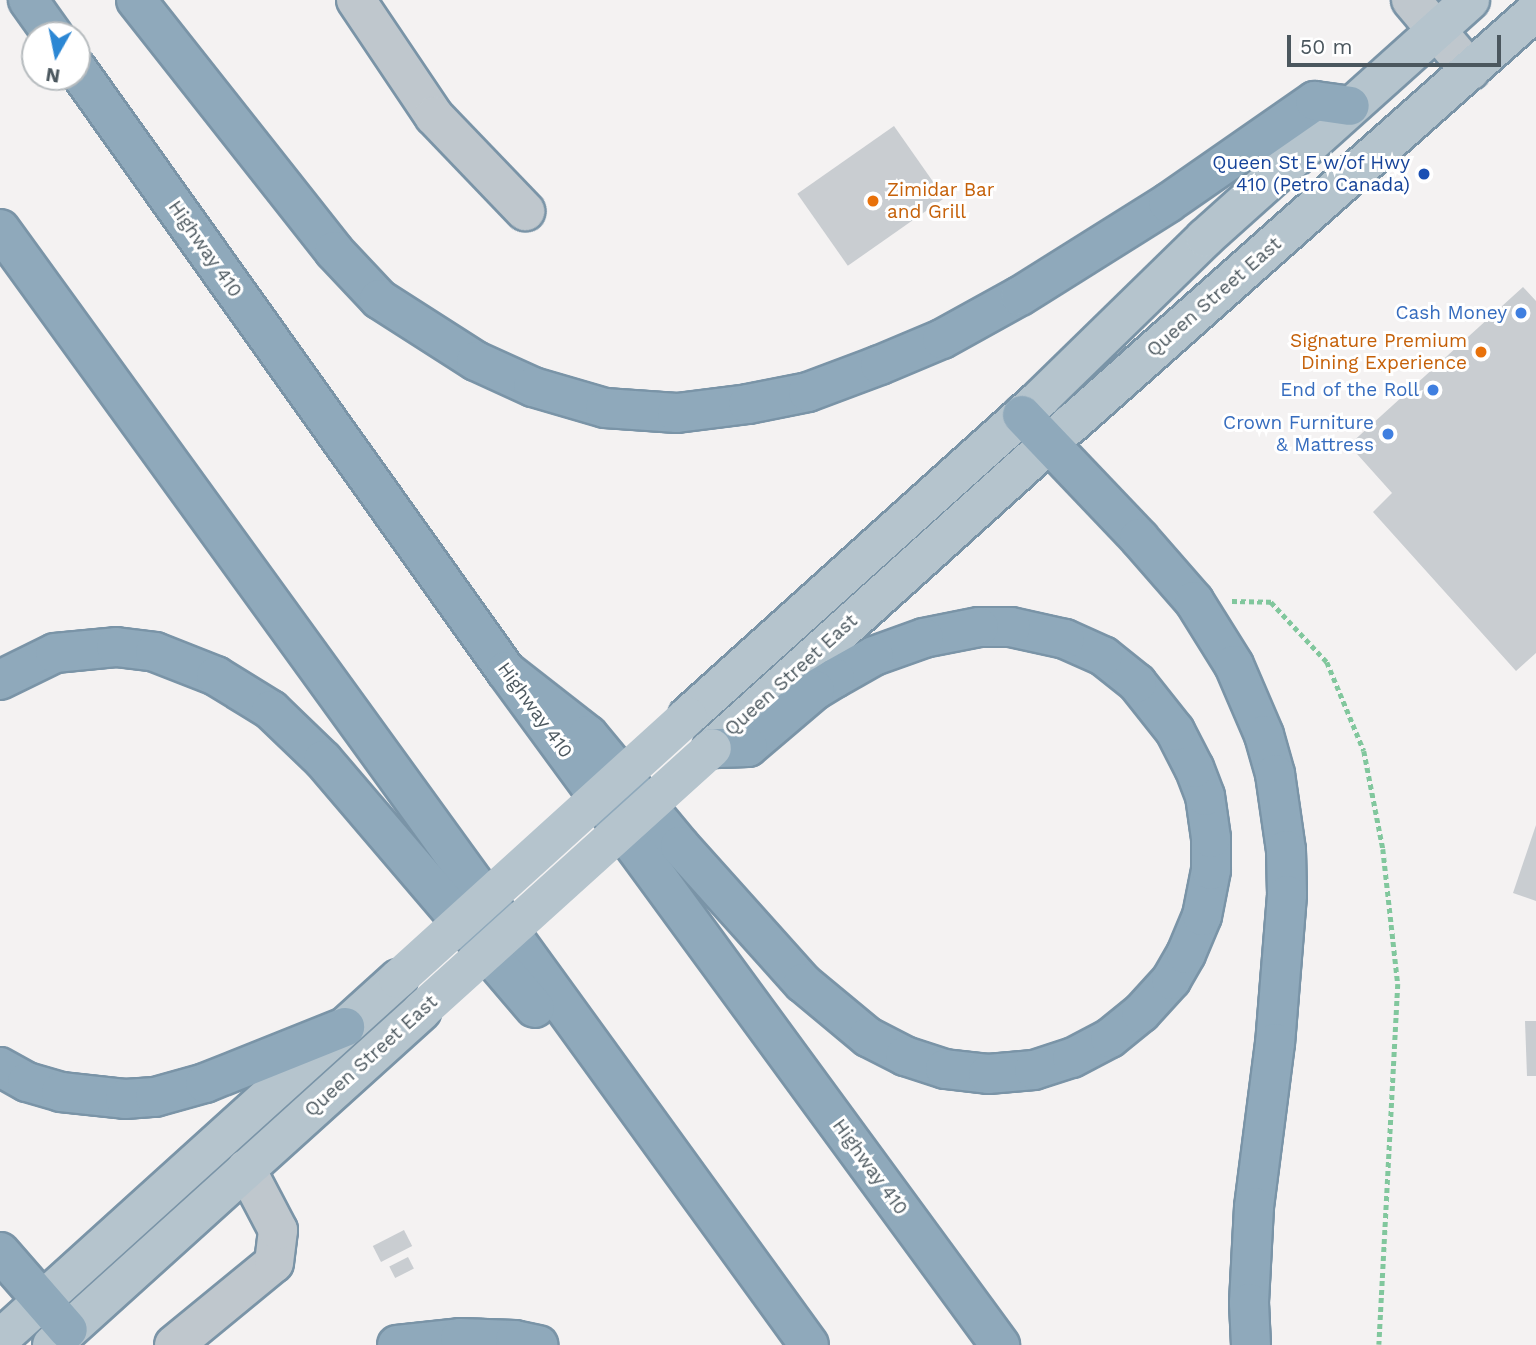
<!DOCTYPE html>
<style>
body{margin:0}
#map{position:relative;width:1536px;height:1345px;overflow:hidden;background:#f4f2f2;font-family:"Work Sans",sans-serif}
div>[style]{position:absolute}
.building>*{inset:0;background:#c9cdd1;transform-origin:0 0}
.path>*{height:4.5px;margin-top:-2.25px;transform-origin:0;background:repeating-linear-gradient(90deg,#81c79d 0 5px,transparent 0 8.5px)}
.roads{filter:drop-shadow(2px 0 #7a94a7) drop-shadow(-2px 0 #7a94a7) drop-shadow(0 2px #7a94a7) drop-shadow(0 -2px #7a94a7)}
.minor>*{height:38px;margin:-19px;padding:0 19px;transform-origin:19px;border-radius:19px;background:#bfc7cd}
.major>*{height:38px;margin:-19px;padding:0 19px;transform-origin:19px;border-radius:19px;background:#b5c4cd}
.highway>*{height:38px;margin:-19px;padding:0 19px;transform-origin:19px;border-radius:19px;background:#8fa9bb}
.major-bridge>*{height:38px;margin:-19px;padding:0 19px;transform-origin:19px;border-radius:19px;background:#b5c4cd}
.dots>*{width:19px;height:19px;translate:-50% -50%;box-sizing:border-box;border:4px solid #fff;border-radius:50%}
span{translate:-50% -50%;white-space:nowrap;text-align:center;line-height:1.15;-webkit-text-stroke:6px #fff;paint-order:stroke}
.transit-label{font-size:19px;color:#164399}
.right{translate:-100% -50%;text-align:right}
.food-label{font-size:19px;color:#c56008}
.left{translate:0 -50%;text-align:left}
.street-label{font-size:19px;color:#4b575e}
.shop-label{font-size:19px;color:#366cbe}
.north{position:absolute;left:21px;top:21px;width:70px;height:70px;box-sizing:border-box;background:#fff;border:2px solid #b7bcbf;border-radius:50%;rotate:189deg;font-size:19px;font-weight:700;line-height:28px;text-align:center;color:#4b575e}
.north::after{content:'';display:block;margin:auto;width:24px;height:32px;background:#2c87d4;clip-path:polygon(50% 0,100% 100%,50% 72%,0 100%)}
.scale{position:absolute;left:1287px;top:35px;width:214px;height:32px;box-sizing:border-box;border:4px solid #4b575e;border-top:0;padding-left:9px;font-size:21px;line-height:24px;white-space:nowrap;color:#4b575e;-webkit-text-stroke:5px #fff;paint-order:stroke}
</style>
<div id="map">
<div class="building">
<div style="left:894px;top:126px;width:88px;height:118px;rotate:55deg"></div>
<div style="clip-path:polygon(1523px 287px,1536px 301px,1536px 653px,1516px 671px,1373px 512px,1392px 493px,1349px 445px)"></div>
<div style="clip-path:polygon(1536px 825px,1536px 901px,1513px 893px)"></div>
<div style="clip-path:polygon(1525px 1021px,1536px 1021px,1536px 1076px,1527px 1076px)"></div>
<div style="left:404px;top:1230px;width:18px;height:35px;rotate:63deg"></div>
<div style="left:408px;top:1257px;width:13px;height:21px;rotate:63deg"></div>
</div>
<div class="path">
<div style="left:1232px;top:601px;width:39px;rotate:1deg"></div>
<div style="left:1271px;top:602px;width:82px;rotate:47deg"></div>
<div style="left:1327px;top:662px;width:96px;rotate:67.4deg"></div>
<div style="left:1364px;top:751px;width:100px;rotate:79deg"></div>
<div style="left:1383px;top:849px;width:136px;rotate:83.7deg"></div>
<div style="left:1398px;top:984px;width:361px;rotate:93deg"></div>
</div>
<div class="roads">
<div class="minor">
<div style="left:356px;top:0;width:140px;rotate:56.1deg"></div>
<div style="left:434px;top:116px;width:132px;rotate:46.2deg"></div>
<div style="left:1411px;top:0;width:92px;rotate:49.9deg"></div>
<div style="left:174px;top:1345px;width:129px;rotate:-39.4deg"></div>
<div style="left:274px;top:1263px;width:33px;rotate:-83deg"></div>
<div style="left:278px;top:1230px;width:69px;rotate:-117.7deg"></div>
</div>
<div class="major">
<div style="left:688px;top:716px;width:475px;rotate:-42deg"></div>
<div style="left:1041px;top:398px;width:229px;rotate:-44.3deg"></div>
<div style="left:1205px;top:238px;width:356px;rotate:-41.9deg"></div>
<div style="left:712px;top:748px;width:482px;rotate:-42.1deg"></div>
<div style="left:1070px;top:425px;width:623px;rotate:-41.62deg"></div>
<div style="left:0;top:1339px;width:537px;rotate:-42.13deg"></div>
<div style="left:52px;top:1345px;width:498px;rotate:-42.1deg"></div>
</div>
<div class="highway">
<div style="left:28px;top:0;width:43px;rotate:54.5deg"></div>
<div style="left:136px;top:0;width:320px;rotate:51.7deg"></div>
<div style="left:334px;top:251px;width:66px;rotate:46.8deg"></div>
<div style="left:379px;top:299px;width:115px;rotate:32.6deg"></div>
<div style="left:476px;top:361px;width:63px;rotate:24.5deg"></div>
<div style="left:533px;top:387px;width:75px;rotate:16.3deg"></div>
<div style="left:605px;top:408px;width:72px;rotate:4deg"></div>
<div style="left:677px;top:413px;width:72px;rotate:-7.2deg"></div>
<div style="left:748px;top:404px;width:61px;rotate:-11.3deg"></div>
<div style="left:808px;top:392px;width:77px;rotate:-20.6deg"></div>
<div style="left:880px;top:365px;width:67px;rotate:-22.8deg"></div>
<div style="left:942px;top:339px;width:89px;rotate:-28.9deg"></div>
<div style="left:1020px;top:296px;width:175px;rotate:-32.1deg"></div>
<div style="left:1168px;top:203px;width:179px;rotate:-34.8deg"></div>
<div style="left:1315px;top:101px;width:35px;rotate:8deg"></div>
<div style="left:77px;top:69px;width:739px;rotate:54.53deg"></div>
<div style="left:506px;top:671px;width:836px;rotate:53.76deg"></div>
<div style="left:0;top:229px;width:1378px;rotate:54.06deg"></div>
<div style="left:1022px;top:415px;width:170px;rotate:46.4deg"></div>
<div style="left:1139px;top:538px;width:84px;rotate:48.9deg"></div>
<div style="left:1194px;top:601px;width:75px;rotate:58deg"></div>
<div style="left:1234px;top:665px;width:76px;rotate:66.8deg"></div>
<div style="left:1264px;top:735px;width:41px;rotate:74.2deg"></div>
<div style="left:1275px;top:774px;width:77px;rotate:81.8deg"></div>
<div style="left:1286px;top:850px;width:45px;rotate:88.7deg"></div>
<div style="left:1287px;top:895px;width:148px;rotate:94.6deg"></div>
<div style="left:1275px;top:1043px;width:165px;rotate:97.3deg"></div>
<div style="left:1254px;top:1207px;width:96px;rotate:93deg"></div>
<div style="left:1249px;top:1303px;width:42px;rotate:87.3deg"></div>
<div style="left:506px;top:671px;width:104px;rotate:38deg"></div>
<div style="left:588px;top:735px;width:144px;rotate:50.3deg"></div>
<div style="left:680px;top:846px;width:184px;rotate:48.1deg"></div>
<div style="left:803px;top:983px;width:85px;rotate:39.7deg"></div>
<div style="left:868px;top:1037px;width:42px;rotate:27.2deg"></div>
<div style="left:905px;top:1056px;width:42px;rotate:18deg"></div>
<div style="left:945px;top:1069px;width:43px;rotate:6.6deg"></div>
<div style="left:988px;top:1074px;width:46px;rotate:-5deg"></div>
<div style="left:1034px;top:1070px;width:40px;rotate:-18deg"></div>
<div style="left:1072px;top:1058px;width:43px;rotate:-27.8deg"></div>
<div style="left:1110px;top:1038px;width:40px;rotate:-39deg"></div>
<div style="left:1141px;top:1013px;width:45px;rotate:-47.7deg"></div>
<div style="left:1171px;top:980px;width:30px;rotate:-60deg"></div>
<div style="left:1186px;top:954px;width:41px;rotate:-67.2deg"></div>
<div style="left:1202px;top:916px;width:47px;rotate:-78.9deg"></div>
<div style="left:1211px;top:870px;width:32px;rotate:-90deg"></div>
<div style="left:1211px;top:838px;width:42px;rotate:-98.1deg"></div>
<div style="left:1205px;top:796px;width:30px;rotate:-111deg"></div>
<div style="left:1194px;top:768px;width:42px;rotate:-117.2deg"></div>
<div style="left:1175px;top:731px;width:61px;rotate:-128.4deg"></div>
<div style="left:1137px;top:683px;width:43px;rotate:-141.5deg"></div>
<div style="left:1103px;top:656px;width:42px;rotate:-155.9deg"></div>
<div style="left:1065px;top:639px;width:55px;rotate:-167.5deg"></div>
<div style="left:1011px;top:627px;width:32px;rotate:180deg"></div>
<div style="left:979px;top:627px;width:56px;rotate:168.7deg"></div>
<div style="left:924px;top:638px;width:53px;rotate:160.2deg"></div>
<div style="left:874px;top:656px;width:45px;rotate:150.6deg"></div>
<div style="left:835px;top:678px;width:23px;rotate:149deg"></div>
<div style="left:815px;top:690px;width:88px;rotate:139.6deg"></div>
<div style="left:748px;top:747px;width:36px;rotate:178deg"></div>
<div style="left:0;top:680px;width:61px;rotate:-26.1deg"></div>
<div style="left:55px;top:653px;width:61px;rotate:-5.6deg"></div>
<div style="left:116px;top:647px;width:39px;rotate:7deg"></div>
<div style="left:155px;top:652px;width:66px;rotate:21.5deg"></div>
<div style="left:216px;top:676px;width:65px;rotate:31.7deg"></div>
<div style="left:271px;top:710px;width:72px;rotate:43.9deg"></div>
<div style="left:323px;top:760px;width:326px;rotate:49.5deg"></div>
<div style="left:0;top:1067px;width:31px;rotate:29deg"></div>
<div style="left:27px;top:1082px;width:35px;rotate:16deg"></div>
<div style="left:61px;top:1092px;width:64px;rotate:6.2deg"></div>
<div style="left:125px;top:1099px;width:30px;rotate:-4deg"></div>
<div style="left:155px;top:1097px;width:52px;rotate:-15.6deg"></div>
<div style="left:205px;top:1083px;width:151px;rotate:-21.8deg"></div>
<div style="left:0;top:1252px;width:103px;rotate:48.9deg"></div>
<div style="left:397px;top:1345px;width:63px;rotate:-6.3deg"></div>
<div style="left:460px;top:1338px;width:55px;rotate:2.1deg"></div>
<div style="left:515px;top:1340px;width:24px;rotate:12deg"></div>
</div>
</div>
<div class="major-bridge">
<div style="left:398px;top:979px;width:391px;rotate:-42.2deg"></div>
<div style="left:421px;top:1011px;width:392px;rotate:-42.1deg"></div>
</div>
<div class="dots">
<div style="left:1424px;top:174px;background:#1a4fb4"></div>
<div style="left:873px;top:201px;background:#e8710a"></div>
<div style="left:1521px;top:313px;background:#3f7fe0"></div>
<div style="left:1481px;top:352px;background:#e8710a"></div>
<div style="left:1433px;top:390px;background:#3f7fe0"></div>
<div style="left:1388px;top:434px;background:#3f7fe0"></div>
</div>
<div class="transit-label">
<span class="right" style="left:1410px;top:174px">Queen St E w/of Hwy<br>410 (Petro Canada)</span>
</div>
<div class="food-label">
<span class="left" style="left:887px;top:201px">Zimidar Bar<br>and Grill</span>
<span class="right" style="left:1467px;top:352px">Signature Premium<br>Dining Experience</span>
</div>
<div class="street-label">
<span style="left:205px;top:249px;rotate:55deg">Highway 410</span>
<span style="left:1214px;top:297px;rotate:-41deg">Queen Street East</span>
<span style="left:791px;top:675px;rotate:-42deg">Queen Street East</span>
<span style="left:535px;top:710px;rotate:54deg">Highway 410</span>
<span style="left:371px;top:1056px;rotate:-42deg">Queen Street East</span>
<span style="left:870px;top:1167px;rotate:54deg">Highway 410</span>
</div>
<div class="shop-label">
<span class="right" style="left:1507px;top:313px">Cash Money</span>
<span class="right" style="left:1419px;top:390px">End of the Roll</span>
<span class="right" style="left:1374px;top:434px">Crown Furniture<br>&amp; Mattress</span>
</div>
<div class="north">N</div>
<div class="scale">50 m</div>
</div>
